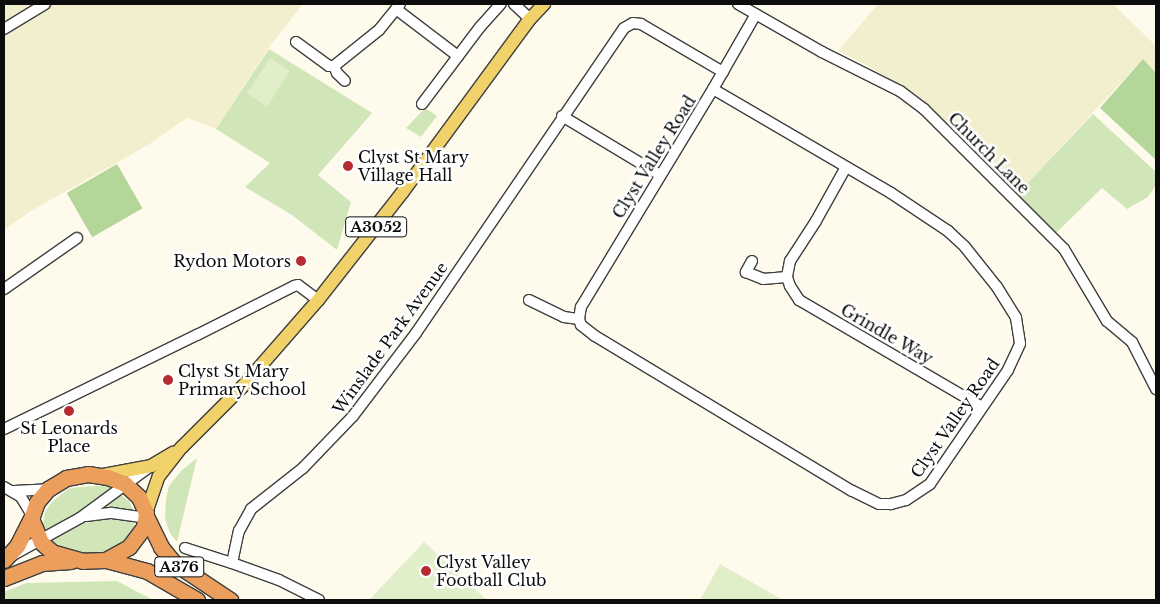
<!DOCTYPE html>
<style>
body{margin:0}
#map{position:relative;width:1160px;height:604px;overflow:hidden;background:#fefbed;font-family:"Libre Baskerville",serif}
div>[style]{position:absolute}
.farmland>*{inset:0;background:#f2efce}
.green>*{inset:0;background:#d0e6b8}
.forest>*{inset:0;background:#b4d699;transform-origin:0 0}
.pitch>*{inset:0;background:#e1eeca;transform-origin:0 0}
.roads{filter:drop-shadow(1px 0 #3f3f3f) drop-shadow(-1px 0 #3f3f3f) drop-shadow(0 1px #3f3f3f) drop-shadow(0 -1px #3f3f3f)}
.minor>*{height:10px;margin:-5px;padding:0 5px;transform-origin:5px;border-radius:5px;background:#fff}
.major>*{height:12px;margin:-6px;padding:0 6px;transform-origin:6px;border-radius:6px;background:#f1d16a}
.highway>*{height:15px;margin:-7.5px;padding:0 7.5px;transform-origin:7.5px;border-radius:7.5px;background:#ec9f5d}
.dots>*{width:14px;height:14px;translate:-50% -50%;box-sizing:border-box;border:2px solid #fff;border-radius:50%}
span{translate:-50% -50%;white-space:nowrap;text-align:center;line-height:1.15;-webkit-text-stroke:5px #fff;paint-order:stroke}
.shield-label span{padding:1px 4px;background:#fff;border:1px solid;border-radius:4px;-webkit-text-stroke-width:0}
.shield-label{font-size:15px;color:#0c0c0c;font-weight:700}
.street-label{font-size:16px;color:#0c0c0c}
.poi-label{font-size:16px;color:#0c0c0c}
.left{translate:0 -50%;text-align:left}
.right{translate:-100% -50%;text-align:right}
.frame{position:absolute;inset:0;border:5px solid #0c0c0c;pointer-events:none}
</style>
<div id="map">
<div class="farmland">
<div style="clip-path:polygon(4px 4px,303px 4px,270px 46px,216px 129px,187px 118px,148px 145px,31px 211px,4px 230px)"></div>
<div style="clip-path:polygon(878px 4px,1113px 4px,1156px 46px,1156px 73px,1143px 59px,1017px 194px,921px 98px,868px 66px,838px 51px)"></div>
</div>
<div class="green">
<div style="clip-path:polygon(269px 49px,372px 113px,318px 175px,351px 202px,337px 250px,292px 215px,245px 187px,270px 163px,216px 129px)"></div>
<div style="clip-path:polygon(425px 108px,437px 116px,421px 137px,406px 128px)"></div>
<div style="clip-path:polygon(1093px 114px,1156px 172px,1156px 185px,1148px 197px,1127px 209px,1102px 188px,1054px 235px,1017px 194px)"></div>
<div style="clip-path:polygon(197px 458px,177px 542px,170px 533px,165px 519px,166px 499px,169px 486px,181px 471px)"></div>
<div style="clip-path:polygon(107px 485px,129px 501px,136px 516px,133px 529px,123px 542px,110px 550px,94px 555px,72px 552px,54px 545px,45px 532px,43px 524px,45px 512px,52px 502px,69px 488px)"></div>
<div style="clip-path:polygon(117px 581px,153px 600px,4px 600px,4px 592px,26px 583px)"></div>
</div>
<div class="forest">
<div style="clip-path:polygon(1143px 59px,1156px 73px,1156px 160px,1100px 108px)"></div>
<div style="left:117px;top:164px;width:51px;height:58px;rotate:60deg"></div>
</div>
<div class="pitch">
<div style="left:270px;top:58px;width:24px;height:42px;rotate:33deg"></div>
<div style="clip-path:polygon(424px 542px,487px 600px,369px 600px)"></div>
<div style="clip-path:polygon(720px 564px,783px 600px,700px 600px)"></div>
</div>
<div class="roads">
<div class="minor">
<div style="left:514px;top:4px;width:22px;rotate:43deg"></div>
<div style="left:738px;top:4px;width:97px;rotate:29.7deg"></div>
<div style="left:822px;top:52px;width:87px;rotate:26.6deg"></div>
<div style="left:900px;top:91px;width:30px;rotate:37deg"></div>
<div style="left:924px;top:109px;width:198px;rotate:45deg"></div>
<div style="left:1064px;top:249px;width:84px;rotate:59.2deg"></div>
<div style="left:1107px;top:321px;width:33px;rotate:40deg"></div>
<div style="left:1132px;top:342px;width:53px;rotate:62.9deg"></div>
<div style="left:396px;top:9px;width:78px;rotate:37.2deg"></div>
<div style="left:4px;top:29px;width:48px;rotate:-31.4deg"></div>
<div style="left:296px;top:42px;width:41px;rotate:36deg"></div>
<div style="left:329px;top:66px;width:5px"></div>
<div style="left:334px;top:66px;width:58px;rotate:-38.7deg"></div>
<div style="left:379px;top:30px;width:33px;rotate:-51deg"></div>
<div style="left:334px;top:66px;width:8px;rotate:67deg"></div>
<div style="left:337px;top:73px;width:11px;rotate:45deg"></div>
<div style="left:713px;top:89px;width:206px;rotate:30.3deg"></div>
<div style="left:891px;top:193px;width:69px;rotate:33.7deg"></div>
<div style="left:948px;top:231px;width:23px;rotate:43deg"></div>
<div style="left:965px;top:247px;width:51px;rotate:51.3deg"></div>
<div style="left:997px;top:287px;width:36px;rotate:58deg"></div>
<div style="left:1016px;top:318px;width:26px;rotate:81deg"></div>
<div style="left:1020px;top:344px;width:29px;rotate:115deg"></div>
<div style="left:1008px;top:370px;width:138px;rotate:124.4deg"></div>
<div style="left:930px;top:484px;width:29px;rotate:146deg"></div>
<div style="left:906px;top:500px;width:16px;rotate:165deg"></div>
<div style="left:891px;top:504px;width:12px;rotate:180deg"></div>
<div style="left:879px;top:504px;width:30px;rotate:-154deg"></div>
<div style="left:852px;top:491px;width:300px;rotate:-148.9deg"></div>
<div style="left:595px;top:336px;width:18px;rotate:-142deg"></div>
<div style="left:581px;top:325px;width:6px;rotate:-108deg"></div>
<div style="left:579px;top:319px;width:12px;rotate:-81deg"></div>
<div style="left:581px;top:307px;width:255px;rotate:-58.8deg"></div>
<div style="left:713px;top:89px;width:86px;rotate:-60.2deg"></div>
<div style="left:422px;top:104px;width:96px;rotate:-53deg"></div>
<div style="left:480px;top:27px;width:31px;rotate:-48deg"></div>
<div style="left:562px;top:116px;width:114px;rotate:31deg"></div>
<div style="left:846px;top:167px;width:62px;rotate:119.1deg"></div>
<div style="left:816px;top:221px;width:48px;rotate:123deg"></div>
<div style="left:790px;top:261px;width:16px;rotate:101deg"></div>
<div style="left:787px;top:277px;width:9px;rotate:72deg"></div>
<div style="left:790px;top:286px;width:17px;rotate:57deg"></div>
<div style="left:799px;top:300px;width:212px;rotate:30.3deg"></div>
<div style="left:752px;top:261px;width:13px;rotate:119deg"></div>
<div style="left:746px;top:272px;width:18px;rotate:22deg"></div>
<div style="left:763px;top:279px;width:24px;rotate:-5deg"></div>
<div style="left:4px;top:289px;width:89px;rotate:-34.9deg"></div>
<div style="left:529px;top:300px;width:39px;rotate:26deg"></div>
<div style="left:564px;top:317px;width:15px;rotate:8deg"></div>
<div style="left:4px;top:429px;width:215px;rotate:-26deg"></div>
<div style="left:197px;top:335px;width:109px;rotate:-26.8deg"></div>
<div style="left:294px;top:286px;width:4px;rotate:-14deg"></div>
<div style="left:298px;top:285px;width:25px;rotate:37deg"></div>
<div style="left:4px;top:487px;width:20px;rotate:30deg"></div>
<div style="left:21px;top:497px;width:21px;rotate:59deg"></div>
<div style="left:14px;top:491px;width:34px;rotate:-3deg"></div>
<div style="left:86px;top:516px;width:26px;rotate:-7deg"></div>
<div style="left:112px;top:513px;width:35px;rotate:8deg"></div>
<div style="left:185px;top:548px;width:49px;rotate:17.7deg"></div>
<div style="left:11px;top:556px;width:79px;rotate:-28.8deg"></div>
<div style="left:80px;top:518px;width:84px;rotate:-36.3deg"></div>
<div style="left:319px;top:600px;width:45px;rotate:-153.4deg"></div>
<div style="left:279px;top:580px;width:50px;rotate:-160.1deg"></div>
<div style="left:232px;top:563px;width:33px;rotate:-78deg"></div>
<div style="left:239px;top:531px;width:25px;rotate:-61deg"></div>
<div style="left:251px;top:509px;width:66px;rotate:-38.3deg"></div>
<div style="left:303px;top:468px;width:72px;rotate:-46.1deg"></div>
<div style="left:353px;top:416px;width:104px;rotate:-52.8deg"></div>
<div style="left:416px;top:333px;width:369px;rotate:-55.7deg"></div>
<div style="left:624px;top:28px;width:10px;rotate:-29deg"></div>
<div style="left:633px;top:23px;width:8px;rotate:7deg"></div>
<div style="left:641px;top:24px;width:95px;rotate:30.3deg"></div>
</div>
<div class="major">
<div style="left:103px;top:475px;width:49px;rotate:-10.6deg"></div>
<div style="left:151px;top:466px;width:26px;rotate:-31deg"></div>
<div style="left:146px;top:513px;width:39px;rotate:-71deg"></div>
<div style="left:159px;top:476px;width:37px;rotate:-52deg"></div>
<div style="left:182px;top:447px;width:86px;rotate:-45deg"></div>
<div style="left:243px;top:386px;width:114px;rotate:-48.9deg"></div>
<div style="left:318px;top:300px;width:136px;rotate:-51.9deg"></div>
<div style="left:402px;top:193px;width:216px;rotate:-53.7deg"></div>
<div style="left:530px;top:19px;width:21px;rotate:-47deg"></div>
</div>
<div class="highway">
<div style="left:88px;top:474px;width:20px;rotate:9deg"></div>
<div style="left:108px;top:477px;width:18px;rotate:22deg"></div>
<div style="left:125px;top:484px;width:19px;rotate:43deg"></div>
<div style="left:139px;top:497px;width:17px;rotate:66deg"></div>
<div style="left:146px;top:513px;width:14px;rotate:98deg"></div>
<div style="left:144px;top:527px;width:25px;rotate:127deg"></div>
<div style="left:129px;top:547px;width:26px;rotate:151deg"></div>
<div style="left:106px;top:560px;width:23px;rotate:178deg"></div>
<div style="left:83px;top:561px;width:32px;rotate:-164deg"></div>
<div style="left:52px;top:552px;width:15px;rotate:-138deg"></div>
<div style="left:41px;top:542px;width:25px;rotate:-113deg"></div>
<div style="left:31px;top:519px;width:18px;rotate:-71deg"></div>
<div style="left:37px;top:502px;width:17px;rotate:-50deg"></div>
<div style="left:48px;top:489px;width:21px;rotate:-31deg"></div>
<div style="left:66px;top:478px;width:22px;rotate:-10deg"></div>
<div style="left:147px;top:518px;width:32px;rotate:64deg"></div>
<div style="left:161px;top:547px;width:19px;rotate:51deg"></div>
<div style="left:173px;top:562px;width:69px;rotate:33.7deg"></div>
<div style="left:4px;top:560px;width:19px;rotate:-47deg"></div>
<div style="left:17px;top:546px;width:30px;rotate:-63deg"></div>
<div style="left:106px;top:560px;width:42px;rotate:15deg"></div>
<div style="left:147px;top:571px;width:58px;rotate:30.1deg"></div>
<div style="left:4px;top:578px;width:41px;rotate:-21.5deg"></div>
<div style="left:42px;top:563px;width:29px;rotate:-4deg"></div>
</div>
</div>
<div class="dots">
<div style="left:348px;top:166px;background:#b42c32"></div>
<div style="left:301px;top:261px;background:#b42c32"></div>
<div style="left:168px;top:380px;background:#b42c32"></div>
<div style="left:69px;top:411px;background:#b42c32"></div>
<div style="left:426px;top:571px;background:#b42c32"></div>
</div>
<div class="shield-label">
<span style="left:376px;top:227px">A3052</span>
<span style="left:179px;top:567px">A376</span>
</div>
<div class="street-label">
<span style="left:989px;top:153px;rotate:45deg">Church Lane</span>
<span style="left:654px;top:157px;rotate:-58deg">Clyst Valley Road</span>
<span style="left:887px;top:334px;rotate:30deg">Grindle Way</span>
<span style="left:390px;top:338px;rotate:-54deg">Winslade Park Avenue</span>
<span style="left:955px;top:418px;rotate:-55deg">Clyst Valley Road</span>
</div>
<div class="poi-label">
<span class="left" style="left:358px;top:166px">Clyst St Mary<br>Village Hall</span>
<span class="right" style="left:291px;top:261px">Rydon Motors</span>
<span class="left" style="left:178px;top:380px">Clyst St Mary<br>Primary School</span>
<span style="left:69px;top:437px">St Leonards<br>Place</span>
<span class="left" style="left:436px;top:571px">Clyst Valley<br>Football Club</span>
</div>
<div class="frame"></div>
</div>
